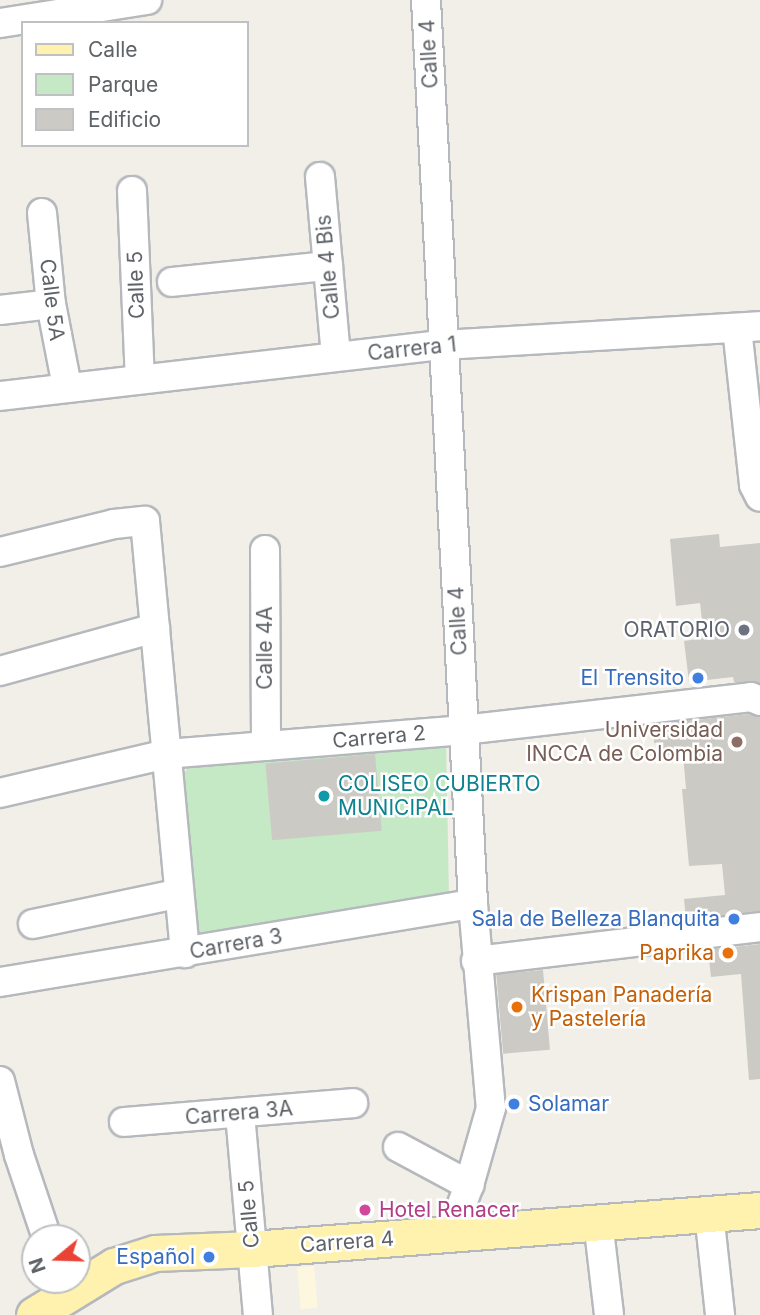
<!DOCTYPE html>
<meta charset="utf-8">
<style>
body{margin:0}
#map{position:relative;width:760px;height:1315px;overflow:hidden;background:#f1efe8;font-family:Inter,sans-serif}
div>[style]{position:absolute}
.commercial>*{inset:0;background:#fef7e0;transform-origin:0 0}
.green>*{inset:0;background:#c5e8c5}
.building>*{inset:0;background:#cccac5;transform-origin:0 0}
.roads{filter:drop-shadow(2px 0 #b5b8bc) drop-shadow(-2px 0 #b5b8bc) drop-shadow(0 2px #b5b8bc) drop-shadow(0 -2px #b5b8bc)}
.minor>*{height:28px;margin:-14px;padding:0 14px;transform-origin:14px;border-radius:14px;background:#fff}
.major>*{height:35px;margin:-17.5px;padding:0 17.5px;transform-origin:17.5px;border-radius:17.5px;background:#fff2af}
.dots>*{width:19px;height:19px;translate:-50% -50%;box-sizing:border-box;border:4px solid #fff;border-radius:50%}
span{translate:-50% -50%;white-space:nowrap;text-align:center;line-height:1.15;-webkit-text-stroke:5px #fff;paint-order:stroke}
.street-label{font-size:21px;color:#5f6368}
.worship-label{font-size:21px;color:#5b616d}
.right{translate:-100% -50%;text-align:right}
.shop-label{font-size:21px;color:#366cbe}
.left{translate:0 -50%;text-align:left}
.education-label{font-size:21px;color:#785e54}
.culture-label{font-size:21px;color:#0d838f}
.food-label{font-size:21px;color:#c56008}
.hotel-label{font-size:21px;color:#b23c85}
.legend{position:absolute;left:21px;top:21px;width:228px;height:126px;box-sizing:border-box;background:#fff;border:2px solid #bfc1c3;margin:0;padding:9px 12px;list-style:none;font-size:21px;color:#5f6368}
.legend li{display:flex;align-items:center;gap:14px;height:35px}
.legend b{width:35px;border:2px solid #bfc1c3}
.north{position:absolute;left:21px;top:1224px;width:70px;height:70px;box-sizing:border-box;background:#fff;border:2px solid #bfc1c3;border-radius:50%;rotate:251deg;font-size:19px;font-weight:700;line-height:28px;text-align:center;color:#5f6368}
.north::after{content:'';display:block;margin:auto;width:24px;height:32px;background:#ea4335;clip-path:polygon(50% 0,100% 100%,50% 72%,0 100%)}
</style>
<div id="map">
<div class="commercial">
<div style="left:314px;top:1266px;width:42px;height:17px;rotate:85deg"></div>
</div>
<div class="green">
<div style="clip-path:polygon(446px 740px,449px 898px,197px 938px,181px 777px,189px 767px)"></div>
</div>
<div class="building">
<div style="clip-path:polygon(719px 534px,720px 547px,760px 543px,760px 683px,734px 682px,733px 677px,689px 682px,684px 641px,704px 638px,700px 603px,676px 606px,670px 539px)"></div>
<div style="clip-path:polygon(748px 714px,760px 717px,760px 911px,686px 919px,684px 899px,725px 895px,722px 864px,689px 866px,682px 789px,686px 789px,683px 754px,660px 755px,659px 743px,654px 743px,653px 725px)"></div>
<div style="left:375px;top:754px;width:77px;height:110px;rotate:85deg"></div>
<div style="clip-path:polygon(760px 944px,760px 1079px,749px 1080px,741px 974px,711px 977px,708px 950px)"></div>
<div style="left:543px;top:970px;width:80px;height:47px;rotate:85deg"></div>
</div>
<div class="roads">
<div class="minor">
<div style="left:426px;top:0;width:905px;rotate:87.02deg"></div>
<div style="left:473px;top:904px;width:205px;rotate:85deg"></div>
<div style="left:491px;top:1108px;width:80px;rotate:105.9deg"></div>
<div style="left:469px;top:1185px;width:52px;rotate:110.2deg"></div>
<div style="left:0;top:23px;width:149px;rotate:-8.9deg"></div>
<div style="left:320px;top:177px;width:180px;rotate:84.9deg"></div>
<div style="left:132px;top:191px;width:188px;rotate:87.6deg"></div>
<div style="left:42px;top:213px;width:91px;rotate:84.4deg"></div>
<div style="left:51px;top:304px;width:84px;rotate:79deg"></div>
<div style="left:172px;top:282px;width:157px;rotate:-5.9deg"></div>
<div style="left:0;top:310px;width:51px;rotate:-6.7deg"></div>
<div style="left:737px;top:328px;width:158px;rotate:83.8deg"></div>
<div style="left:754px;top:485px;width:13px;rotate:63deg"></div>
<div style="left:0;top:396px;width:447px;rotate:-6.6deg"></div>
<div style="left:444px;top:345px;width:317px;rotate:-3.4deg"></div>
<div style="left:265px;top:550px;width:196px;rotate:89.7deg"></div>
<div style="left:0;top:552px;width:117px;rotate:-13.8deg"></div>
<div style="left:114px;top:524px;width:31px;rotate:-6deg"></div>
<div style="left:145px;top:521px;width:434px;rotate:84.7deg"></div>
<div style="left:0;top:671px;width:161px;rotate:-15.5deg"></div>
<div style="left:0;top:793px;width:171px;rotate:-13.2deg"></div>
<div style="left:166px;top:754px;width:298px;rotate:-4.6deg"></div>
<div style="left:463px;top:730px;width:290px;rotate:-6.5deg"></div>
<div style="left:751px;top:697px;width:10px;rotate:24deg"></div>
<div style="left:33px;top:924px;width:147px;rotate:-11.8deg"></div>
<div style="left:476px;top:961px;width:286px;rotate:-6.8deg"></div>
<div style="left:0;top:982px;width:479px;rotate:-9.4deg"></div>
<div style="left:0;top:1081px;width:76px;rotate:75.6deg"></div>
<div style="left:19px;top:1155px;width:88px;rotate:71.4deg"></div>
<div style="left:240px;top:1114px;width:202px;rotate:84.9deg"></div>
<div style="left:124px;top:1122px;width:230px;rotate:-4.7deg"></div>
<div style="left:398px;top:1147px;width:81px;rotate:28.2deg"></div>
<div style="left:709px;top:1213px;width:103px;rotate:83.8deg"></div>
<div style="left:598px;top:1221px;width:95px;rotate:83.3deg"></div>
</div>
<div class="major">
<div style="left:34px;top:1315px;width:94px;rotate:-31.5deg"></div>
<div style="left:114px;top:1266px;width:43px;rotate:-17.6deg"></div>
<div style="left:155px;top:1253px;width:97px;rotate:-2.4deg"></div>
<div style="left:252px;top:1249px;width:509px;rotate:-4.39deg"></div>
</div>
</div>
<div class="dots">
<div style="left:744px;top:630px;background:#6b7280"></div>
<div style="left:698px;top:678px;background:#3f7fe0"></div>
<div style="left:737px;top:742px;background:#8d6e63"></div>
<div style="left:324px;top:796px;background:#0f9aa8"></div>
<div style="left:734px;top:919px;background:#3f7fe0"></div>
<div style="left:728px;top:953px;background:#e8710a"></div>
<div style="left:517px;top:1007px;background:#e8710a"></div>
<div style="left:514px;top:1104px;background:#3f7fe0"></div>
<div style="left:365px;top:1210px;background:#d1479c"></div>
<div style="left:209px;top:1257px;background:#3f7fe0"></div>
</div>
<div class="street-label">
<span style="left:429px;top:54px;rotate:-93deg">Calle 4</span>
<span style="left:328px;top:267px;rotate:-95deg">Calle 4 Bis</span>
<span style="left:136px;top:285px;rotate:-92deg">Calle 5</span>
<span style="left:52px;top:300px;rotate:83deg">Calle 5A</span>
<span style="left:412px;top:349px;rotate:-6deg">Carrera 1</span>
<span style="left:458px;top:621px;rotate:-93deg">Calle 4</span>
<span style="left:265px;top:648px;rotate:-90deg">Calle 4A</span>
<span style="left:379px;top:737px;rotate:-5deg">Carrera 2</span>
<span style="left:236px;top:944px;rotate:-10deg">Carrera 3</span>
<span style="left:239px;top:1113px;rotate:-5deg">Carrera 3A</span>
<span style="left:249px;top:1214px;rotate:-95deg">Calle 5</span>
<span style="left:347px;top:1242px;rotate:-4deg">Carrera 4</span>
</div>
<div class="worship-label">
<span class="right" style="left:730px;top:630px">ORATORIO</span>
</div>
<div class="shop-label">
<span class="right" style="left:684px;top:678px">El Trensito</span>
<span class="right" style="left:720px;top:919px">Sala de Belleza Blanquita</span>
<span class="left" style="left:528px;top:1104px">Solamar</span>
<span class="right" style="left:195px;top:1257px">Español</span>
</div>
<div class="education-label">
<span class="right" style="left:723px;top:742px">Universidad<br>INCCA de Colombia</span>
</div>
<div class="culture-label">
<span class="left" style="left:338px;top:796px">COLISEO CUBIERTO<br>MUNICIPAL</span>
</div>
<div class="food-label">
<span class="right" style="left:714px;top:953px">Paprika</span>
<span class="left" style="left:531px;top:1007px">Krispan Panadería<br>y Pastelería</span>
</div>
<div class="hotel-label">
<span class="left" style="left:379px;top:1210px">Hotel Renacer</span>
</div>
<ul class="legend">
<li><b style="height:9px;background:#fff2af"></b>Calle</li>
<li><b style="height:19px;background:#c5e8c5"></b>Parque</li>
<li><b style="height:19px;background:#cccac5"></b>Edificio</li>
</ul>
<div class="north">N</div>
</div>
